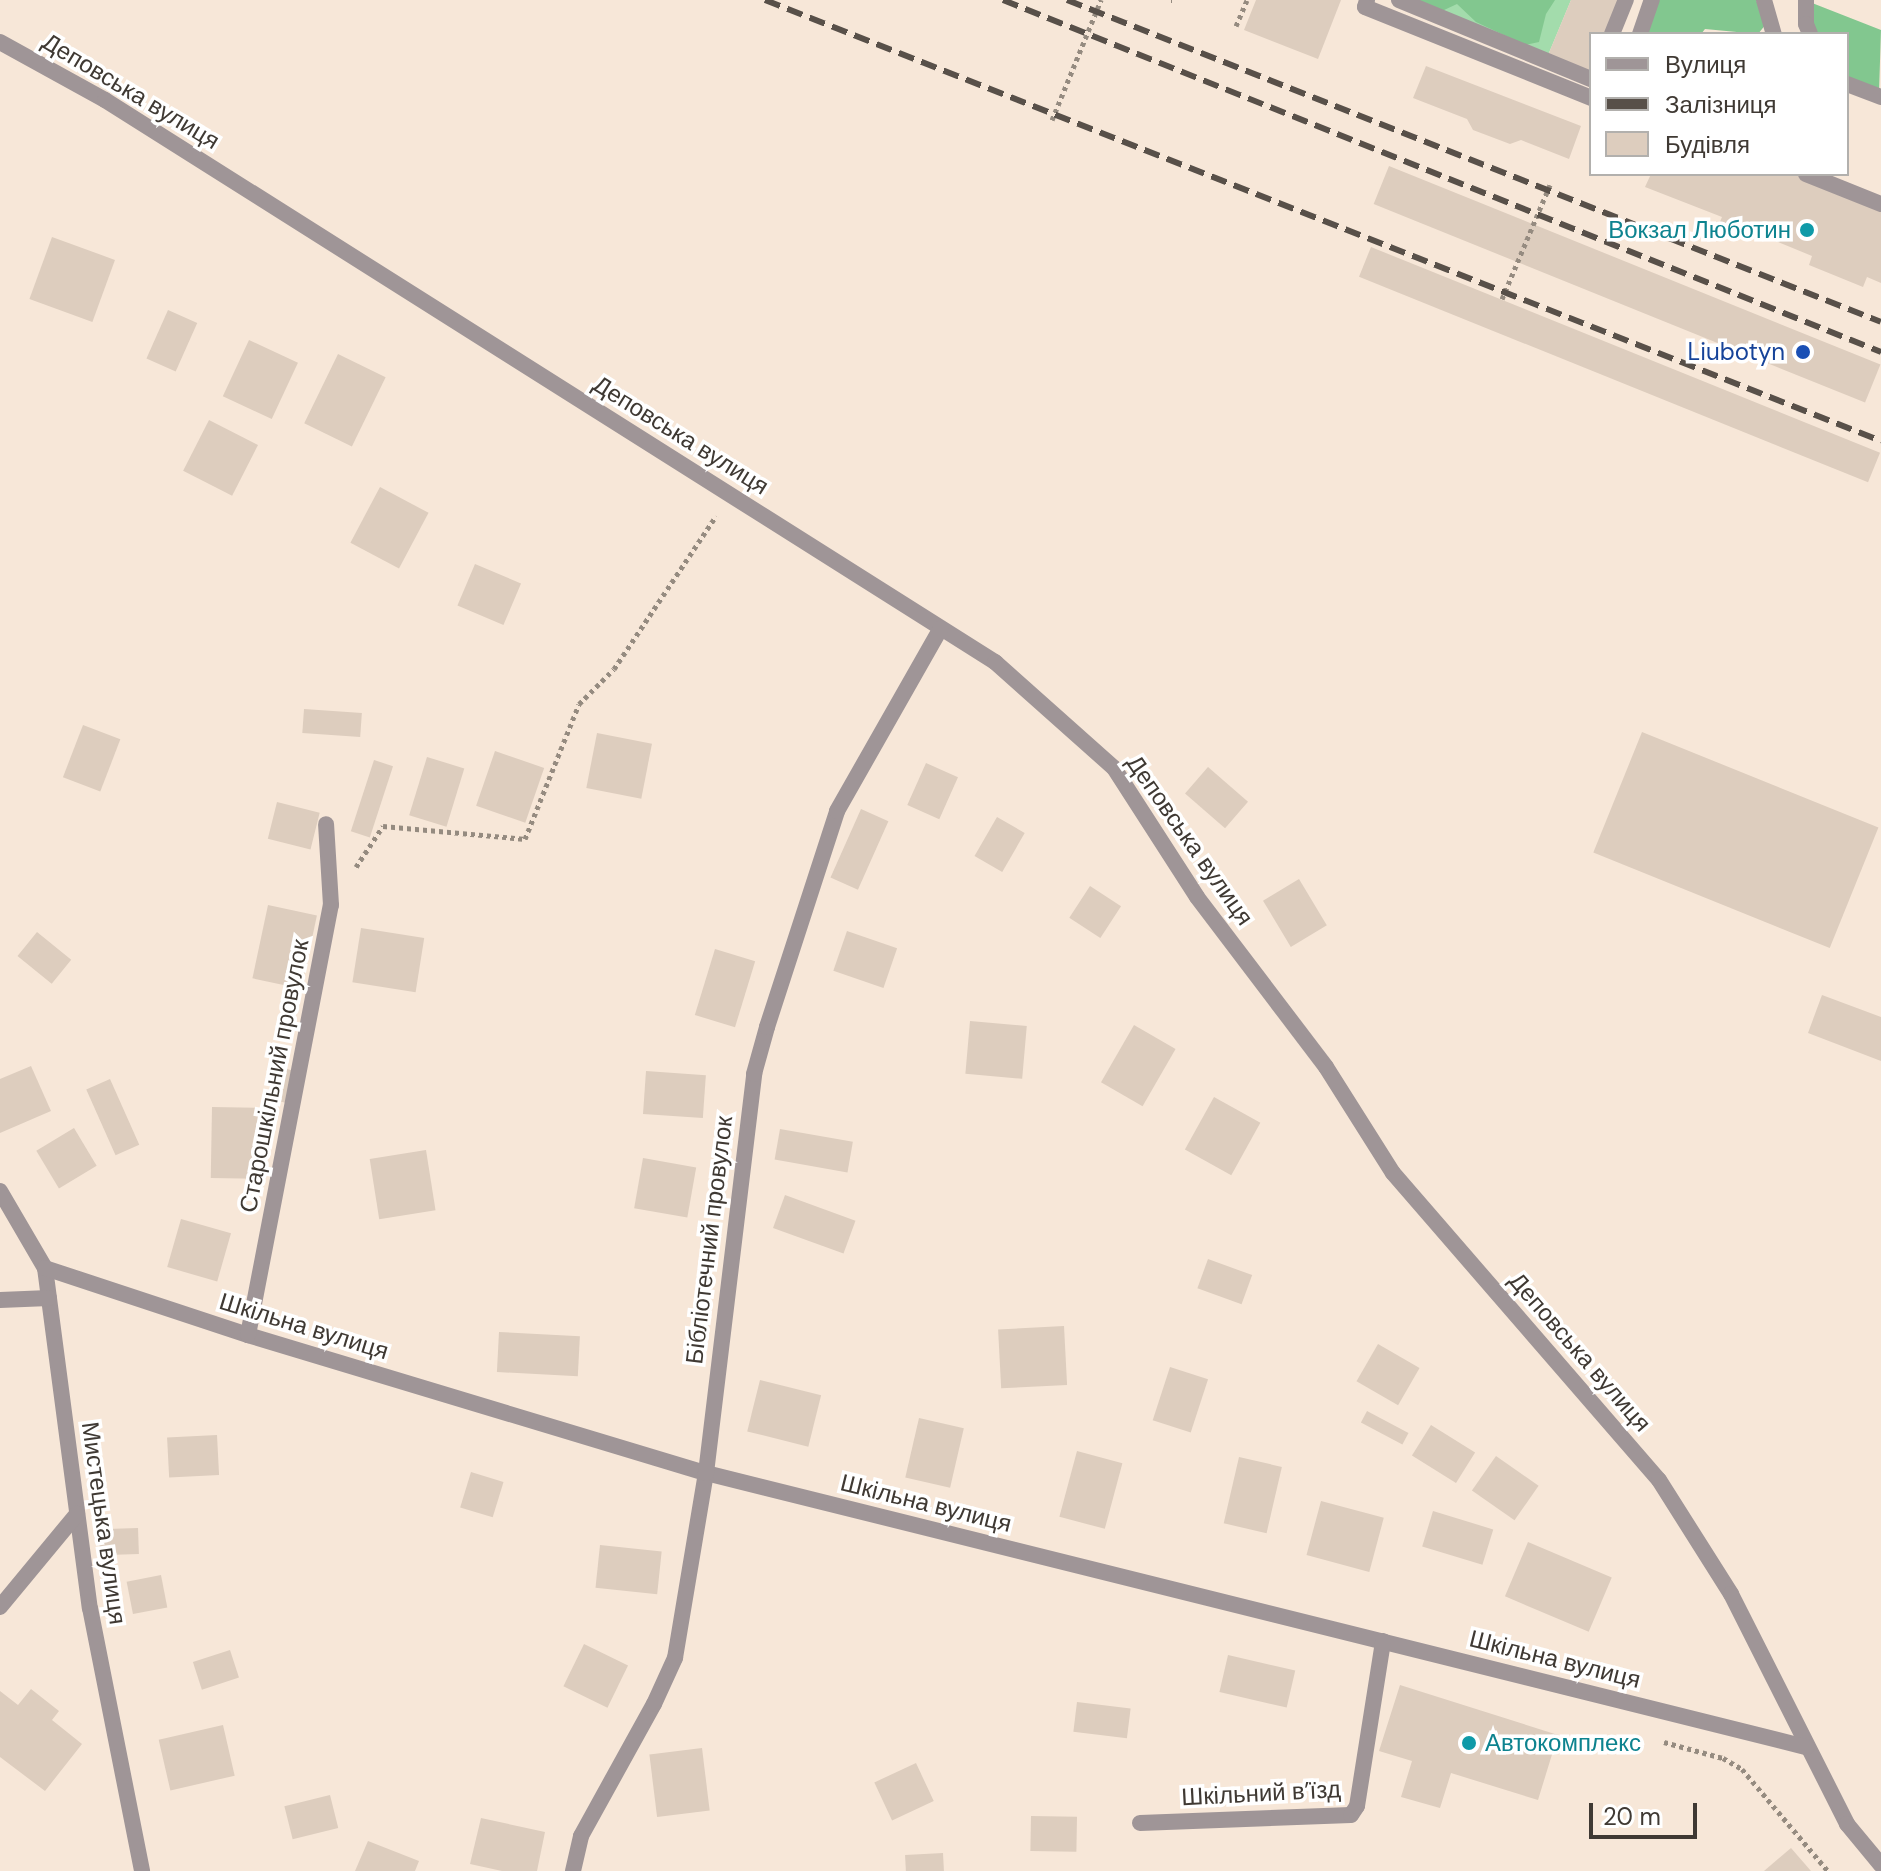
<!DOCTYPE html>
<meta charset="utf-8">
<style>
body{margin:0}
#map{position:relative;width:1881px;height:1871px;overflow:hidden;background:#f7e7d8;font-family:"DM Sans",sans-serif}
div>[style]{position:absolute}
.green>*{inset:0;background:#a3dcac}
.forest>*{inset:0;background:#82c78f}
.building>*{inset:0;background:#ddcdbe;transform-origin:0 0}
.path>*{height:5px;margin-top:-2.5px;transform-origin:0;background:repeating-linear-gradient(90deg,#958b80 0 4px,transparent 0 8px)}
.street>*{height:16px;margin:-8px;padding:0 8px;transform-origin:8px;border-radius:8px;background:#9f9597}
.rail>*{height:6px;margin-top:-3px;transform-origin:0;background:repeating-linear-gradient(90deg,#585049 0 16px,transparent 0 24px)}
.dots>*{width:22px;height:22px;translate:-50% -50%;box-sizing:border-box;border:4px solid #fff;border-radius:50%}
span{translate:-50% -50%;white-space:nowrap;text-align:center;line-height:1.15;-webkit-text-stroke:7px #fff;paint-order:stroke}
.street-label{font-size:24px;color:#3f3933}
.culture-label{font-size:24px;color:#0d838f}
.right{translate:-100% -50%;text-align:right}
.left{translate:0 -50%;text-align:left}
.transit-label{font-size:24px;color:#164399}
.legend{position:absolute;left:1589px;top:32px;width:260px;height:144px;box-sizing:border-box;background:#fff;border:2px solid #b2b0ad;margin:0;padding:10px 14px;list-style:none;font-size:24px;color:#3f3933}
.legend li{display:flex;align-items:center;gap:16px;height:40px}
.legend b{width:40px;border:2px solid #b2b0ad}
.scale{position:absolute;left:1589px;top:1803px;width:108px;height:36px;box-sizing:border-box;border:4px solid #3f3933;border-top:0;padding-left:10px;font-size:24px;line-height:28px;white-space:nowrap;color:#3f3933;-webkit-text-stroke:6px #fff;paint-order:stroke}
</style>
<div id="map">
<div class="green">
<div style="clip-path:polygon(1399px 0,1571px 0,1546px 60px)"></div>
</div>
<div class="forest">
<div style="clip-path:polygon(1409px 0,1555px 0,1546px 14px,1539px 42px,1525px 45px,1476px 22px,1457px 4px,1442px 11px)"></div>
<div style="clip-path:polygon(1658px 0,1756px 0,1766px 24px,1758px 34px,1705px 29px,1701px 34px,1647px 34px)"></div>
<div style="clip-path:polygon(1807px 1px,1881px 30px,1879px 93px,1847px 84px,1847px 34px,1810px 34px)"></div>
</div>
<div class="building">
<div style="clip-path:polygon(1256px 0,1341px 0,1318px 59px,1244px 30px)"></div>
<div style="clip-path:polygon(1571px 0,1626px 0,1612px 34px,1591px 34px,1591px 79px,1546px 60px)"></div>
<div style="clip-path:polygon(1426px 66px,1581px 126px,1569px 159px,1521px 140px,1510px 144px,1473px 130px,1467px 119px,1413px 98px)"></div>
<div style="left:1389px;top:166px;width:530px;height:41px;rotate:22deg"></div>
<div style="clip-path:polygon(1651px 174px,1806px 174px,1881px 204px,1881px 283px,1867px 277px,1863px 287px,1809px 265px,1812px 256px,1761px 235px,1759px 240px,1719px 224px,1722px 217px,1645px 187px)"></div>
<div style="left:52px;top:237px;width:67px;height:66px;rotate:20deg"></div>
<div style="left:1371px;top:247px;width:549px;height:32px;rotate:22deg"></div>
<div style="left:168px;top:310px;width:32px;height:53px;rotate:24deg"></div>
<div style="left:249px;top:340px;width:54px;height:62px;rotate:25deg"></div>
<div style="left:338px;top:354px;width:53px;height:77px;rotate:26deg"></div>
<div style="left:209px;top:420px;width:55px;height:57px;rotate:27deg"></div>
<div style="left:380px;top:487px;width:55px;height:63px;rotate:28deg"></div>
<div style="left:475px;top:564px;width:50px;height:45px;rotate:23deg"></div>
<div style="left:304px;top:709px;width:58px;height:24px;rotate:4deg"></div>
<div style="left:83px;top:725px;width:40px;height:56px;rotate:21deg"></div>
<div style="left:1642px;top:732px;width:255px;height:130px;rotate:22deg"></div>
<div style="left:597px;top:733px;width:56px;height:56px;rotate:11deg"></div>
<div style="left:495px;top:751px;width:52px;height:58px;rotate:19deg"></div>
<div style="left:427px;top:757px;width:39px;height:61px;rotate:17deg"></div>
<div style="left:374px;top:760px;width:20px;height:75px;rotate:18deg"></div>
<div style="left:926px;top:763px;width:35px;height:46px;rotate:24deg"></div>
<div style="left:1208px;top:767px;width:53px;height:35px;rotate:41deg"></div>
<div style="left:277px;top:802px;width:44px;height:38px;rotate:14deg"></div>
<div style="left:861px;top:809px;width:30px;height:75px;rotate:24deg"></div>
<div style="left:997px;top:817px;width:32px;height:45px;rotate:30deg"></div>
<div style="left:1299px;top:879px;width:54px;height:42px;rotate:59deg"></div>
<div style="left:1090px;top:886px;width:37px;height:38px;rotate:33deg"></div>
<div style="left:268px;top:905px;width:50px;height:75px;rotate:12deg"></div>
<div style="left:361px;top:928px;width:64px;height:55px;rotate:9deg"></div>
<div style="left:847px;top:931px;width:53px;height:42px;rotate:19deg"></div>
<div style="left:37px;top:932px;width:44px;height:31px;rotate:39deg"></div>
<div style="left:715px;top:949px;width:42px;height:69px;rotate:17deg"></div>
<div style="clip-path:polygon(1822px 995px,1881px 1017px,1881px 1061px,1808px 1033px)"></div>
<div style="left:970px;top:1021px;width:57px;height:53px;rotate:5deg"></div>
<div style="left:1134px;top:1025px;width:48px;height:66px;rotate:30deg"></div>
<div style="clip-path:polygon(31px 1066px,51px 1111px,0 1133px,0 1079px)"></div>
<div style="left:277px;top:1066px;width:18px;height:33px;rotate:16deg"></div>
<div style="left:646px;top:1071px;width:60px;height:43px;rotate:4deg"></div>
<div style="left:110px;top:1079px;width:72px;height:26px;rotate:66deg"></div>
<div style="left:1214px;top:1097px;width:53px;height:60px;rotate:29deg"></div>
<div style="left:212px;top:1107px;width:50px;height:71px;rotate:1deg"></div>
<div style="left:74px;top:1128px;width:44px;height:44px;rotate:59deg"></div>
<div style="left:780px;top:1129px;width:74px;height:31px;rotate:10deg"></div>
<div style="left:426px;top:1150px;width:61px;height:57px;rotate:81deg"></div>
<div style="left:643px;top:1158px;width:54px;height:51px;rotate:10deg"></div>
<div style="left:785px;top:1195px;width:75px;height:35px;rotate:20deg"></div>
<div style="left:181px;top:1219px;width:52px;height:50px;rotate:16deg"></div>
<div style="left:1208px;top:1259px;width:47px;height:31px;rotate:20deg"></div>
<div style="left:1064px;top:1326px;width:59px;height:66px;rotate:87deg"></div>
<div style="left:499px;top:1332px;width:81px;height:40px;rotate:3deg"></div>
<div style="left:1378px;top:1344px;width:48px;height:43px;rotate:30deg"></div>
<div style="left:1170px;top:1367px;width:40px;height:56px;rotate:18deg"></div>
<div style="left:760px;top:1380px;width:63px;height:53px;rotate:14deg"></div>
<div style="left:1367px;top:1411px;width:47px;height:13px;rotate:28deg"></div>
<div style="left:919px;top:1418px;width:46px;height:61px;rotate:13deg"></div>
<div style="left:1431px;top:1425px;width:52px;height:36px;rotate:32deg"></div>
<div style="left:217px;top:1435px;width:40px;height:50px;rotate:87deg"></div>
<div style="left:1077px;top:1451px;width:47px;height:68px;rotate:15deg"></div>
<div style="left:1496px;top:1456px;width:52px;height:42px;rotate:35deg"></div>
<div style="left:1239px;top:1457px;width:44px;height:68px;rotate:13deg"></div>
<div style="left:471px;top:1472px;width:34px;height:37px;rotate:17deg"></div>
<div style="left:1321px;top:1501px;width:65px;height:56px;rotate:15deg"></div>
<div style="left:1433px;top:1511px;width:63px;height:37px;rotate:17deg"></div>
<div style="left:138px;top:1528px;width:26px;height:39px;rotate:88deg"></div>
<div style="left:1528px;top:1542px;width:91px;height:59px;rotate:23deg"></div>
<div style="left:600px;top:1545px;width:62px;height:43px;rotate:6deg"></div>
<div style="left:161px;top:1575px;width:33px;height:35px;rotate:79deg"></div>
<div style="left:584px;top:1644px;width:49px;height:47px;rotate:26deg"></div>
<div style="left:230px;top:1650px;width:29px;height:39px;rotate:72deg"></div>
<div style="left:1228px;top:1655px;width:69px;height:38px;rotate:13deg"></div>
<div style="clip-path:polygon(1400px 1685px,1558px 1735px,1538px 1800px,1451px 1773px,1440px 1808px,1401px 1797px,1412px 1761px,1379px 1751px)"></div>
<div style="clip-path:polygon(31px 1689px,59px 1711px,52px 1720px,82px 1744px,45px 1791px,0 1757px,0 1691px,18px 1705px)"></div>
<div style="left:1077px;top:1702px;width:54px;height:30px;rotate:7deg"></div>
<div style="left:223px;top:1725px;width:52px;height:66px;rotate:77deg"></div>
<div style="left:702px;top:1748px;width:63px;height:53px;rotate:83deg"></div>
<div style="left:916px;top:1763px;width:42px;height:46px;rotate:65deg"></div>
<div style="left:330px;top:1795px;width:34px;height:47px;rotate:76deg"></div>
<div style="left:1031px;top:1816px;width:46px;height:35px;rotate:1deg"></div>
<div style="clip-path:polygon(481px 1818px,545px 1832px,537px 1871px,502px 1871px,470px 1864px)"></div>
<div style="clip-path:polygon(368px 1841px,419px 1861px,415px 1871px,355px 1871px)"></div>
<div style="clip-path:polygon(1791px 1848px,1811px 1871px,1764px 1871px)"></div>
<div style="left:943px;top:1853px;width:18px;height:38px;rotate:87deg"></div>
</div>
<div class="path">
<div style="left:1171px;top:0;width:1px"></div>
<div style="left:1236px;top:26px;width:28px;rotate:-67deg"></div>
<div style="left:1052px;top:120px;width:130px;rotate:-67.8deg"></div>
<div style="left:1502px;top:299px;width:124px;rotate:-67.2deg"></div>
<div style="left:356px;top:867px;width:49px;rotate:-56.6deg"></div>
<div style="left:383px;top:826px;width:143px;rotate:5.2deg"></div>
<div style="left:525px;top:839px;width:145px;rotate:-68.2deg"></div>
<div style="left:579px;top:704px;width:49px;rotate:-45deg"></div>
<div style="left:614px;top:669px;width:184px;rotate:-56.3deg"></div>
<div style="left:1664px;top:1742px;width:61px;rotate:15.2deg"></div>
<div style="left:1723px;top:1758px;width:22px;rotate:30deg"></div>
<div style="left:1742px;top:1769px;width:133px;rotate:49.9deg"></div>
</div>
<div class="street">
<div style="left:1367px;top:0;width:7px;rotate:106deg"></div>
<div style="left:1365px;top:7px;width:244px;rotate:21.9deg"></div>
<div style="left:1399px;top:0;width:208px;rotate:22.4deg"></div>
<div style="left:1764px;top:0;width:35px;rotate:74deg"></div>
<div style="left:1806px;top:0;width:24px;rotate:90deg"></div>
<div style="left:1806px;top:24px;width:11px;rotate:68deg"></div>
<div style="left:1612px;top:34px;width:37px;rotate:-68deg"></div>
<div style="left:1640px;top:34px;width:36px;rotate:-71deg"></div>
<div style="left:0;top:42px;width:120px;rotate:28.9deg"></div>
<div style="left:105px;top:100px;width:1053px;rotate:32.27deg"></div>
<div style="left:995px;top:662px;width:159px;rotate:41.7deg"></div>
<div style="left:1114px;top:768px;width:153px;rotate:57.2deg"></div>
<div style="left:1197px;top:897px;width:213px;rotate:52.8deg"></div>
<div style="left:1326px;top:1067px;width:125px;rotate:57.7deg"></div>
<div style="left:1393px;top:1173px;width:406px;rotate:49.1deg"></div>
<div style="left:1659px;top:1480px;width:135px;rotate:57.7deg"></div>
<div style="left:1731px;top:1594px;width:258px;rotate:63.2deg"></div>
<div style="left:1847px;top:1824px;width:53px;rotate:50.3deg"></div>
<div style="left:1847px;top:84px;width:36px;rotate:21deg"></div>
<div style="left:1806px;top:174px;width:81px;rotate:21.8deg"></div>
<div style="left:0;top:1191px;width:89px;rotate:59.7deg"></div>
<div style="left:45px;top:1268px;width:343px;rotate:82.5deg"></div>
<div style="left:90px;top:1608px;width:268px;rotate:78.8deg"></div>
<div style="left:45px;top:1268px;width:214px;rotate:18.3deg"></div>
<div style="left:248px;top:1335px;width:478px;rotate:16.8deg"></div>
<div style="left:706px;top:1473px;width:1134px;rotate:13.99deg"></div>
<div style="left:0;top:1300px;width:49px;rotate:-2.3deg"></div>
<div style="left:248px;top:1335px;width:438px;rotate:-79.1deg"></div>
<div style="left:331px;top:905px;width:81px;rotate:-93.5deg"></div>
<div style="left:0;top:1607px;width:121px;rotate:-50.4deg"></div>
<div style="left:1140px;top:1823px;width:211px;rotate:-2.2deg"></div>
<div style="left:1351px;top:1815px;width:11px;rotate:-56deg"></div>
<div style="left:1357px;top:1806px;width:167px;rotate:-81deg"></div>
<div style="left:573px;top:1871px;width:36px;rotate:-77deg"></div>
<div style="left:581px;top:1836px;width:151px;rotate:-61.1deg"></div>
<div style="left:654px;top:1704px;width:51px;rotate:-65.5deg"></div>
<div style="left:675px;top:1658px;width:188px;rotate:-80.5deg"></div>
<div style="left:706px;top:1473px;width:402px;rotate:-83.1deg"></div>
<div style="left:754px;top:1074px;width:49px;rotate:-74.5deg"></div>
<div style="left:767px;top:1027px;width:227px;rotate:-72deg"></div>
<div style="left:837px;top:811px;width:210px;rotate:-60.4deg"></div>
</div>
<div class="rail">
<div style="left:765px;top:0;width:1200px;rotate:21.56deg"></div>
<div style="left:1003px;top:0;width:946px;rotate:21.85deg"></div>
<div style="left:1067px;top:0;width:875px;rotate:21.58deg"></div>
</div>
<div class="dots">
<div style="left:1807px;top:230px;background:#0f9aa8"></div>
<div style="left:1803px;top:352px;background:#1a4fb4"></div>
<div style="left:1469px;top:1743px;background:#0f9aa8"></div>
</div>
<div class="street-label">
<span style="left:131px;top:91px;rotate:31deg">Деповська вулиця</span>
<span style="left:681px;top:435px;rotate:32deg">Деповська вулиця</span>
<span style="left:1190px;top:840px;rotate:55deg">Деповська вулиця</span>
<span style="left:274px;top:1076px;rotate:-79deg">Старошкільний провулок</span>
<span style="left:709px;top:1240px;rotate:-83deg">Бібліотечний провулок</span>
<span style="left:304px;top:1326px;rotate:17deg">Шкільна вулиця</span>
<span style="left:1580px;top:1352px;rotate:49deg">Деповська вулиця</span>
<span style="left:926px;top:1503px;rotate:14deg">Шкільна вулиця</span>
<span style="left:104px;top:1523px;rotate:82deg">Мистецька вулиця</span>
<span style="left:1555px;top:1659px;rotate:14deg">Шкільна вулиця</span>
<span style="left:1261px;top:1793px;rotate:-3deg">Шкільний в’їзд</span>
</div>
<div class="culture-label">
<span class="right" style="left:1791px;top:230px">Вокзал Люботин</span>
<span class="left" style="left:1485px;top:1743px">Автокомплекс</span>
</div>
<div class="transit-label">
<span class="right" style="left:1785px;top:352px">Liubotyn</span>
</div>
<ul class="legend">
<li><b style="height:10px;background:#9f9597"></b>Вулиця</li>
<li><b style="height:10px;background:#585049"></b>Залізниця</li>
<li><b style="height:22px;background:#ddcdbe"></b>Будівля</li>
</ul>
<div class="scale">20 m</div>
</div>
